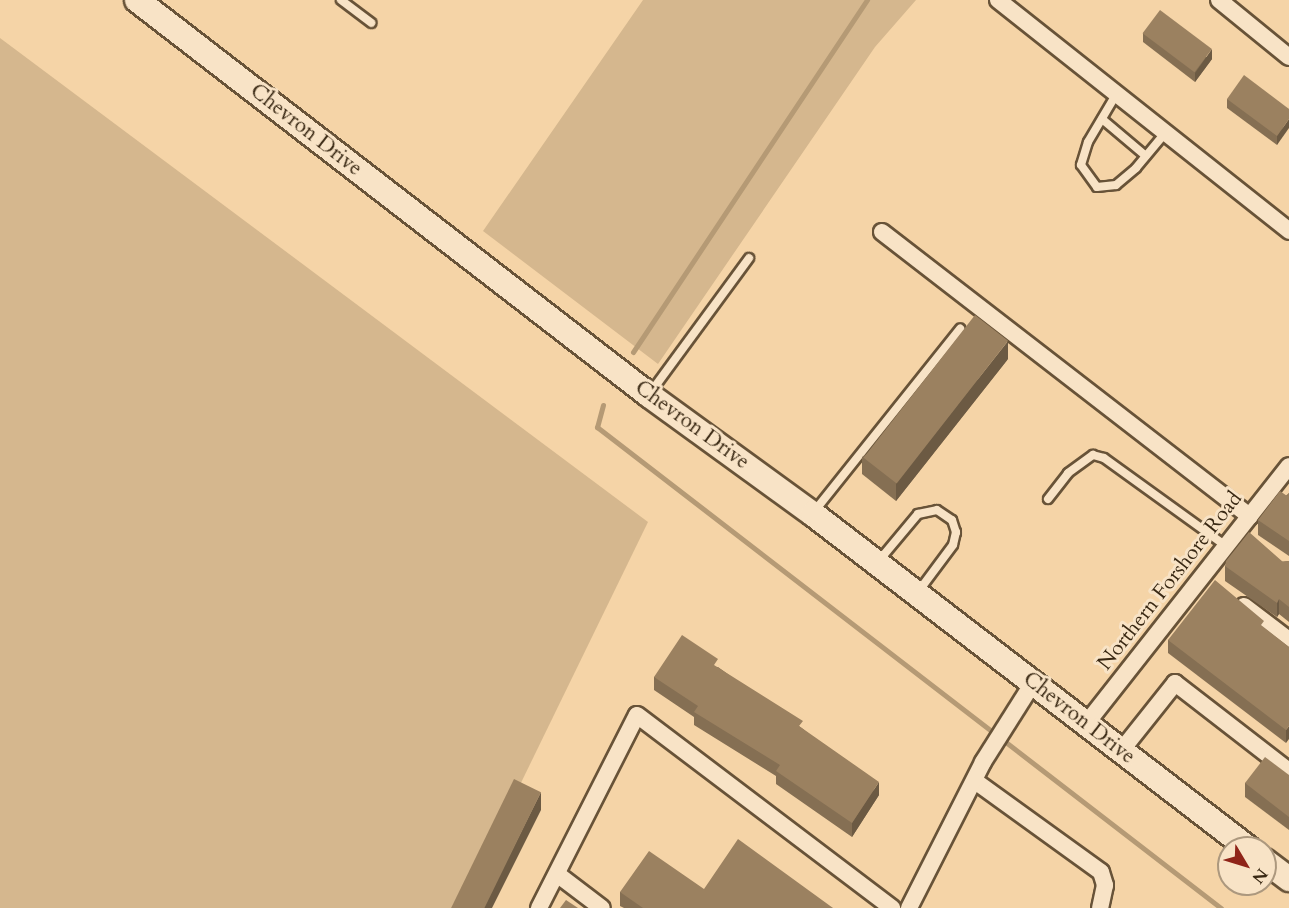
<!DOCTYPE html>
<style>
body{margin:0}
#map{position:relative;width:1289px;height:908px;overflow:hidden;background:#f5d4a7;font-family:Cardo,serif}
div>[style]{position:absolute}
.green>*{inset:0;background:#d5b78e}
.stream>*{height:5px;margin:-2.5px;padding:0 2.5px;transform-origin:2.5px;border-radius:2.5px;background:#b59a75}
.roads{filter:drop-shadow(2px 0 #685338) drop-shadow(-2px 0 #685338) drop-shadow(0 2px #685338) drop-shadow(0 -2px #685338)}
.lane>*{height:8px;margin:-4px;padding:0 4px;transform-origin:4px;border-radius:4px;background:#f8e3c6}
.street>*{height:16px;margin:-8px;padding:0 8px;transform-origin:8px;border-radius:8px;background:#f8e3c6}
.secondary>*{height:24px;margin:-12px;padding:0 12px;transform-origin:12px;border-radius:12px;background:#f8e3c6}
.wall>*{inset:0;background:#856f53}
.shaded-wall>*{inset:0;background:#6c5a43}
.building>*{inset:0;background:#9b8160;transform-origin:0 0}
span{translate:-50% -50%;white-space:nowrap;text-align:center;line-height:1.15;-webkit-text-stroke:6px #f8e3c6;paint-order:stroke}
.street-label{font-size:21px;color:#392813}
.north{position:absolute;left:1217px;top:836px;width:60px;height:60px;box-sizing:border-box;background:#f8e3c6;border:2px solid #ac987e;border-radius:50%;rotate:128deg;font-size:16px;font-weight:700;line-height:24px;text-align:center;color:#392813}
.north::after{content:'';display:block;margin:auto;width:21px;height:27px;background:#8f2418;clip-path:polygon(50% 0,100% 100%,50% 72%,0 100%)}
</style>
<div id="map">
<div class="green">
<div style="clip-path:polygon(643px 0,916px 0,875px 47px,658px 364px,483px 231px)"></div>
<div style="clip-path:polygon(0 38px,648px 522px,460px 908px,0 908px)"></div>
</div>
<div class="stream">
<div style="left:633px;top:352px;width:423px;rotate:-56.4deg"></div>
<div style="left:603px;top:405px;width:23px;rotate:105deg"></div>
<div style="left:597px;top:427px;width:788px;rotate:37.63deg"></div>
</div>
<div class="roads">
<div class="lane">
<div style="left:341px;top:0;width:38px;rotate:37deg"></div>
<div style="left:1117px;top:93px;width:57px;rotate:120.6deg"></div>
<div style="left:1088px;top:142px;width:24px;rotate:107deg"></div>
<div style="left:1081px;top:165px;width:27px;rotate:54deg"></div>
<div style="left:1097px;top:187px;width:19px;rotate:-6deg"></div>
<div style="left:1116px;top:185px;width:26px;rotate:-40deg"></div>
<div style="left:1136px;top:168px;width:47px;rotate:-50.2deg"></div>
<div style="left:1102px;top:119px;width:57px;rotate:40.1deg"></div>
<div style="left:651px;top:392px;width:166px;rotate:-53.8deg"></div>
<div style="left:1048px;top:499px;width:33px;rotate:-52deg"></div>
<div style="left:1068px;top:473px;width:31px;rotate:-36deg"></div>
<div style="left:1093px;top:455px;width:11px;rotate:15deg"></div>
<div style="left:1104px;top:458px;width:150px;rotate:35.8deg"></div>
<div style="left:813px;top:513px;width:236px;rotate:-51.4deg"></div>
<div style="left:877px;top:563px;width:64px;rotate:-50.1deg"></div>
<div style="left:918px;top:514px;width:19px;rotate:-12deg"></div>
<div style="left:937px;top:510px;width:18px;rotate:34deg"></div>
<div style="left:952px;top:520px;width:13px;rotate:72deg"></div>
<div style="left:956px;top:532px;width:13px;rotate:103deg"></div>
<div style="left:953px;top:545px;width:59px;rotate:126.7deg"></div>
</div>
<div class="street">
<div style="left:998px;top:0;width:372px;rotate:38.4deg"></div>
<div style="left:1219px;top:0;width:90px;rotate:39.2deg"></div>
<div style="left:882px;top:232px;width:465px;rotate:37.7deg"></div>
<div style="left:1244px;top:606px;width:56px;rotate:37.1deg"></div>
<div style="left:1086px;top:724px;width:328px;rotate:-51.8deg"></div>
<div style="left:1121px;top:751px;width:87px;rotate:-51.5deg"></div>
<div style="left:1175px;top:683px;width:144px;rotate:37.7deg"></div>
<div style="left:975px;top:781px;width:155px;rotate:35.8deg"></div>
<div style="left:1101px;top:872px;width:14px;rotate:73deg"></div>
<div style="left:1105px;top:885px;width:24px;rotate:102deg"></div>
<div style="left:557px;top:874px;width:56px;rotate:37.1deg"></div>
<div style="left:539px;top:908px;width:216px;rotate:-63.1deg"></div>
<div style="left:637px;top:715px;width:320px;rotate:37.1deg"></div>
<div style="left:909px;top:908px;width:164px;rotate:-63.1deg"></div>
<div style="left:983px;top:762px;width:93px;rotate:-57.7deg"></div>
</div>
<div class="secondary">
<div style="left:137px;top:0;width:647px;rotate:37.65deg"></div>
<div style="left:649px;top:395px;width:203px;rotate:36deg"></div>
<div style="left:813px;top:514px;width:548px;rotate:37.52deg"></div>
<div style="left:1265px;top:861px;width:30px;rotate:37deg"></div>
</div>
</div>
<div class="wall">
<div style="clip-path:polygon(1143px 33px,1212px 59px,1195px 82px,1143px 42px)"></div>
<div style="clip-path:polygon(1227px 99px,1289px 109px,1277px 145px,1227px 108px)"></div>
<div style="clip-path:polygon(1008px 359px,896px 501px,862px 474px,862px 457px)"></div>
<div style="clip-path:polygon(1289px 493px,1289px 556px,1258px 535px,1258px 520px)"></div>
<div style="clip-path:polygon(1289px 561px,1289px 622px,1279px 614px,1277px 617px,1225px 581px,1225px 566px)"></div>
<div style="clip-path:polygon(1264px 628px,1289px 647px,1286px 743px,1168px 653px,1168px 640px)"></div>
<div style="clip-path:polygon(718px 667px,803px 729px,879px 795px,852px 837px,776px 784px,776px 776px,694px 725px,694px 717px,654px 690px,654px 677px)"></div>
<div style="clip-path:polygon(1289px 775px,1289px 830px,1245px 797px,1245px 783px)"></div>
<div style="clip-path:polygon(704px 889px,833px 908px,624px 908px,620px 906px,620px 892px)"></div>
</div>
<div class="shaded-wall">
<div style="clip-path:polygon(1212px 49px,1212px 59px,1195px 82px,1195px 73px)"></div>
<div style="clip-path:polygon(1289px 119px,1289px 128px,1277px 145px,1277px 136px)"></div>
<div style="clip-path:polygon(1008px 341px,1008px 359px,896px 501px,896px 483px)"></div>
<div style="clip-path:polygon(1279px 599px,1279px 614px,1277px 617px,1277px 603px)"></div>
<div style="clip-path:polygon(1289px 726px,1289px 739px,1286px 743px,1286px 730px)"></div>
<div style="clip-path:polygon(879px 782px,879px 795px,852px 837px,852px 823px)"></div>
<div style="clip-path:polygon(541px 792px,541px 810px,492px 908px,483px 908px)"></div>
</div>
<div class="building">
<div style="left:1160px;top:10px;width:65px;height:29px;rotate:37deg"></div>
<div style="clip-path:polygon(1244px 75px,1289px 109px,1289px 119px,1277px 136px,1227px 99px)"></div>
<div style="left:975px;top:315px;width:42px;height:181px;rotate:38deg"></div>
<div style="clip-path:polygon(1280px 491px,1287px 496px,1289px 493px,1289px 541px,1258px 520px)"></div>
<div style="clip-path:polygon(1249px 532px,1283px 562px,1289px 561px,1289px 607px,1279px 599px,1277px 603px,1225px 566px,1226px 561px)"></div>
<div style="clip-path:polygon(1215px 580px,1264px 621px,1261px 625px,1289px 647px,1289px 726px,1286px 730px,1168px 640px)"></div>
<div style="clip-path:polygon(682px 635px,718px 659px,714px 665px,803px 721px,799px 726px,879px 782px,852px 823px,776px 771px,780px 765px,694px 712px,698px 706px,654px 677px)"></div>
<div style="clip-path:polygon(1265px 757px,1289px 775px,1289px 817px,1245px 783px)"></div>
<div style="left:514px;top:779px;width:30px;height:144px;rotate:26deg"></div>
<div style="clip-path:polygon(738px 839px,833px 908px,643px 908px,620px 892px,649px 851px,704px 889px)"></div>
<div style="clip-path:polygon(566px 900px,578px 908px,560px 908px)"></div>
</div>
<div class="street-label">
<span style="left:306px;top:130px;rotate:38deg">Chevron Drive</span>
<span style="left:692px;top:425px;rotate:36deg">Chevron Drive</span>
<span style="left:1170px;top:581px;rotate:-52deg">Northern Forshore Road</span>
<span style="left:1079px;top:718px;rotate:38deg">Chevron Drive</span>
</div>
<div class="north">N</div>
</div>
